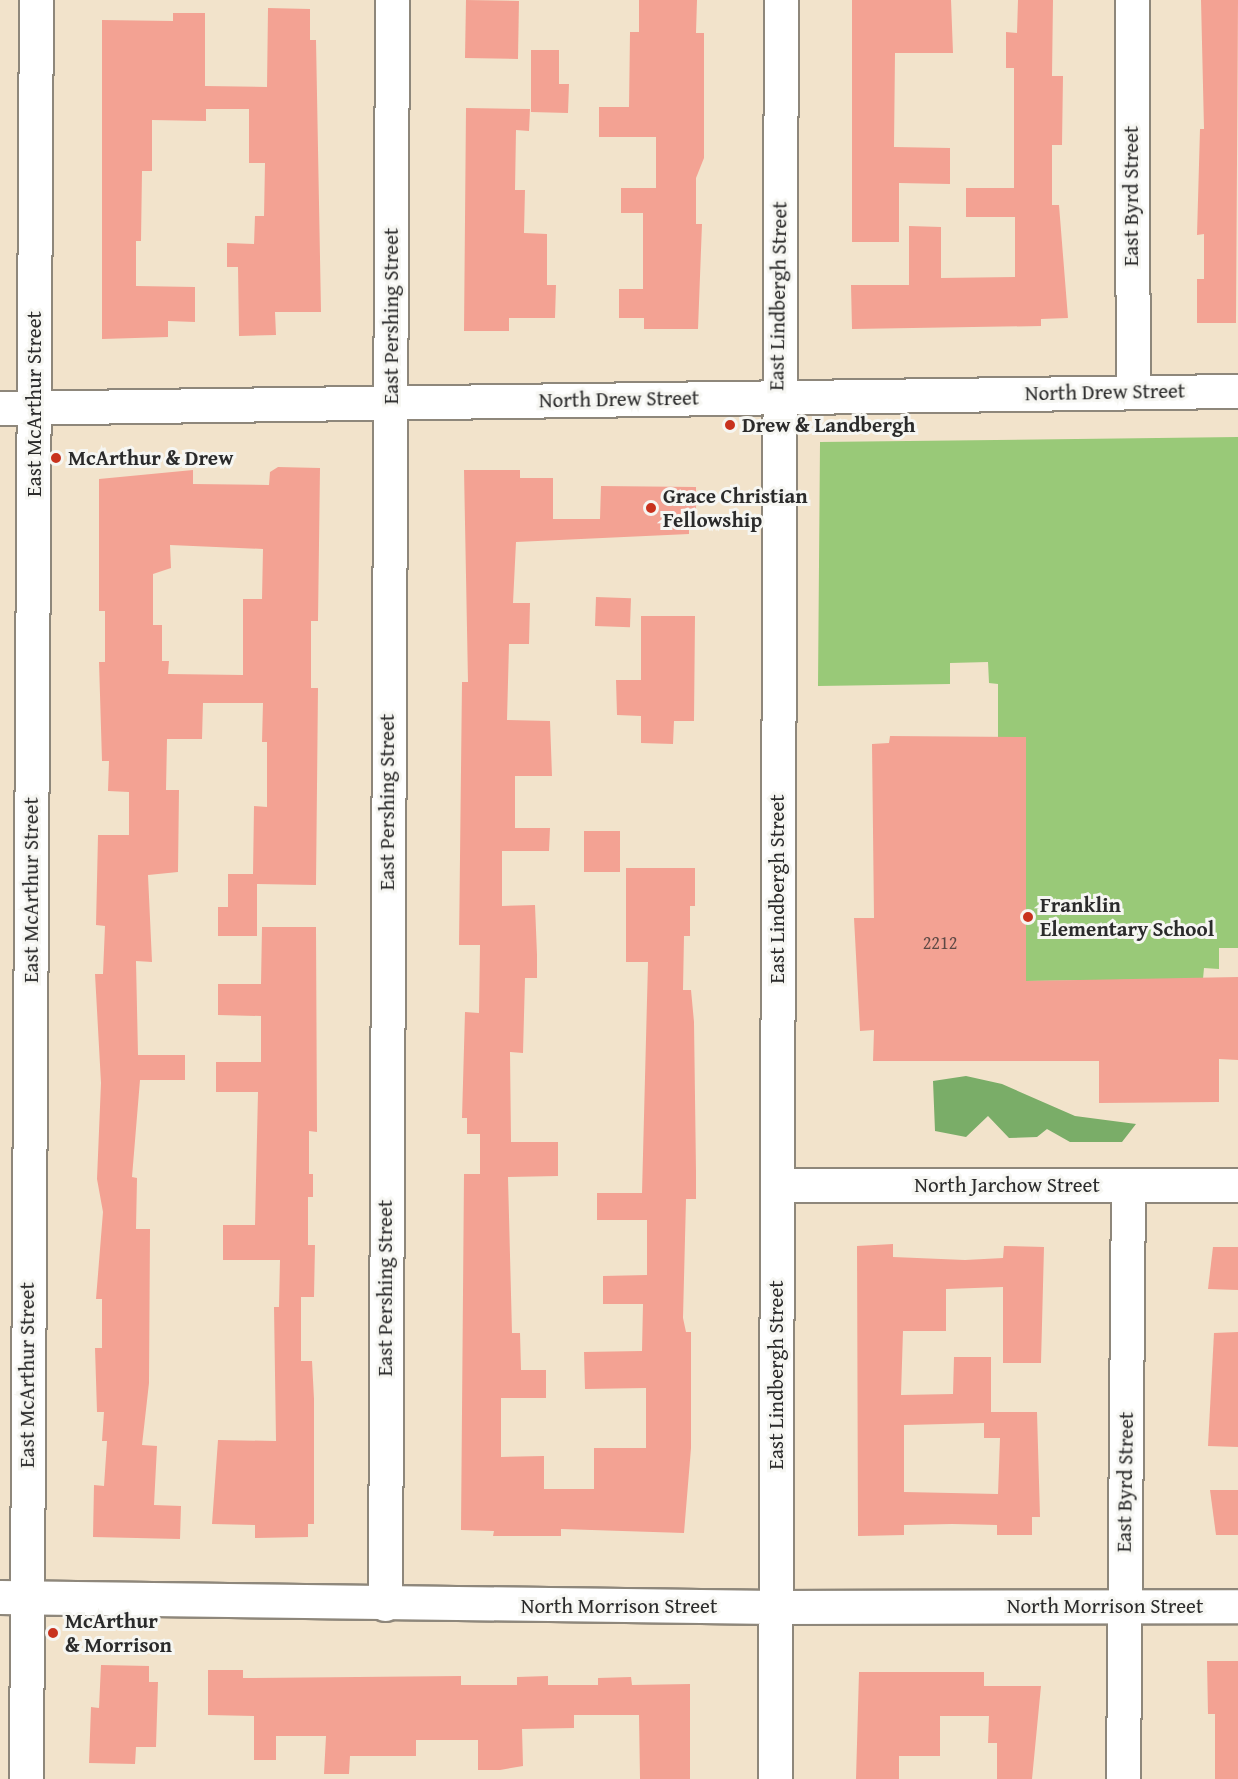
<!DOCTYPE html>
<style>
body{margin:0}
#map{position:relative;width:1238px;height:1779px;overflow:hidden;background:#f2e3cb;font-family:"Gentium Book Plus",serif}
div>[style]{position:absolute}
.green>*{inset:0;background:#99c978}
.forest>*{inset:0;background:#7aad68}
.building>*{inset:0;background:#f3a293;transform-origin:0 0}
.roads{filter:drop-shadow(2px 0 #8e877b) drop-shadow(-2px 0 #8e877b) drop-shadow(0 2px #8e877b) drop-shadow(0 -2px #8e877b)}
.minor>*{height:33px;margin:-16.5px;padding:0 16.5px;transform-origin:16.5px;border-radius:16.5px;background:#fff}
.dots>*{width:16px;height:16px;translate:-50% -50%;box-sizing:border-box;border:3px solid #f6f6f2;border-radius:50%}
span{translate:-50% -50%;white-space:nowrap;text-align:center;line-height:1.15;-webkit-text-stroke:6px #f6f6f2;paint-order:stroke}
.number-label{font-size:18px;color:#5d4945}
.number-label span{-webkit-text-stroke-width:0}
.street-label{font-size:21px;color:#2b2b2b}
.poi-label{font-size:21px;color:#2b2b2b;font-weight:700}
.left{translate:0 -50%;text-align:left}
</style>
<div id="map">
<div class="green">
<div style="clip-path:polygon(1238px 437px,1238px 948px,1219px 948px,1219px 969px,1204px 968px,1203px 979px,1026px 981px,1026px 738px,998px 737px,998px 684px,989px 683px,988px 662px,950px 663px,950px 684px,818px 686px,820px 442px)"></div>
</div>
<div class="forest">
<div style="clip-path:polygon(966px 1076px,1002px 1084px,1075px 1116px,1136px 1124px,1122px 1142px,1070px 1142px,1047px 1129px,1037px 1137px,1009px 1138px,988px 1116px,966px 1137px,935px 1131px,933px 1081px)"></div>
</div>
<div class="building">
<div style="left:466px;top:0;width:53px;height:58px;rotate:1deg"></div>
<div style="clip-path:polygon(639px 0,697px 0,696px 33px,704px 33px,704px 158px,696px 178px,696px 224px,702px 224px,698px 329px,644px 329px,644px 318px,619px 318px,619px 289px,643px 289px,643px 213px,621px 213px,621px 188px,656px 188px,656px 137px,599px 137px,599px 107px,629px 107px,630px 32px,639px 32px)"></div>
<div style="clip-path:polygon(852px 0,951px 0,953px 53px,895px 53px,894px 147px,950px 148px,950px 184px,899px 183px,899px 242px,852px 242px)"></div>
<div style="clip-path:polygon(1018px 0,1053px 0,1052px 76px,1063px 76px,1062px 145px,1052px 145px,1052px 205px,1059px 205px,1068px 318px,1041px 319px,1041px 326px,852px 329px,851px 285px,909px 285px,909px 226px,941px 227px,941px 278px,1015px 277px,1015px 217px,966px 217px,966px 188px,1014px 188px,1014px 68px,1006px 68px,1006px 32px,1017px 33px)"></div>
<div style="clip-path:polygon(1201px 0,1238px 0,1236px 323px,1197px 323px,1197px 279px,1204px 279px,1204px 234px,1197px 235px,1200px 129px,1204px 129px)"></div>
<div style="clip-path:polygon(268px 8px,310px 9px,310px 40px,316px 40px,321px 312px,275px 312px,276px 335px,239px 336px,238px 267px,227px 267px,227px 243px,254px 244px,255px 216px,264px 216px,265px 163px,249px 163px,249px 109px,206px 109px,206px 121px,152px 120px,152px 171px,142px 171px,141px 241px,136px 241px,136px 286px,195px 287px,195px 322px,168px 321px,168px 337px,102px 339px,102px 20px,173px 21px,173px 13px,205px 13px,205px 86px,267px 87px)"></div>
<div style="clip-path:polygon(531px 50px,559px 50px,559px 84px,569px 84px,568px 113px,531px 112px)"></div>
<div style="clip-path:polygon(466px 108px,530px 109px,529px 131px,516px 130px,515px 190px,525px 190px,524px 233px,547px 234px,547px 285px,556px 285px,555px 318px,509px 318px,509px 331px,464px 331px)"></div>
<div style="clip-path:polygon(evenodd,278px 467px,320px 468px,318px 621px,311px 621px,311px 688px,318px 688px,316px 885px,257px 884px,257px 936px,218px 936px,218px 907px,228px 907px,228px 874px,253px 874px,254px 806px,267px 807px,267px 742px,262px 742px,263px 703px,203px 703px,202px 739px,167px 739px,166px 790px,179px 790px,178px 872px,148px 875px,152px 962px,136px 961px,138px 1055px,185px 1055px,185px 1080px,140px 1080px,132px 1177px,137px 1178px,136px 1229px,150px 1229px,149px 1383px,142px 1445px,157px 1446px,154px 1505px,181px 1506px,180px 1539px,93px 1537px,94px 1485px,104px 1486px,107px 1441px,102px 1441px,104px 1412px,97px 1412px,95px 1348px,102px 1348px,102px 1299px,96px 1299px,103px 1212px,97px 1179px,101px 1083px,95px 974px,103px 974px,105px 926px,96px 925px,98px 835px,129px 835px,129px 792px,108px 791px,109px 761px,102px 761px,99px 662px,105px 662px,105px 611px,99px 611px,99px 479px,193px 470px,193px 484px,269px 485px,270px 472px,278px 467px,170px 545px,263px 549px,262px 599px,243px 599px,243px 675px,168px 674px,169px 661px,162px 661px,162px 625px,153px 625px,153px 574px,171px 568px,170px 545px)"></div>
<div style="clip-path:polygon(464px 470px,520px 470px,520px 478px,553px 478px,553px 519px,600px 519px,601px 486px,696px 487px,696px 520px,689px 520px,689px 534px,516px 542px,513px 603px,530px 603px,529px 644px,509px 644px,507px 720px,550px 721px,552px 776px,515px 776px,515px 828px,550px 828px,549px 851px,502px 851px,502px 906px,535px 905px,537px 955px,537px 978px,525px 978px,523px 1053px,510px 1052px,511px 1142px,558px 1142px,558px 1176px,508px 1177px,512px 1333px,520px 1333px,521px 1370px,546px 1370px,546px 1398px,501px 1398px,501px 1457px,544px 1456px,544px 1489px,594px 1489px,594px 1448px,646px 1448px,646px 1388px,585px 1389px,584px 1352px,642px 1351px,643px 1304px,603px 1304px,603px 1276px,647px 1275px,647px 1220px,597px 1220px,597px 1193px,642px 1193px,648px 962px,626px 962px,626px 868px,695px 868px,695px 906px,690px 906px,690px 936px,684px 936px,683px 990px,691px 990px,694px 1022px,696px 1172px,696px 1199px,686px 1199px,683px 1318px,686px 1332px,691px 1332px,691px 1448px,684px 1533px,561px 1529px,561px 1536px,493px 1536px,494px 1531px,461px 1530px,464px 1174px,480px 1174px,480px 1134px,467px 1134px,467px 1118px,462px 1118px,465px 1012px,479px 1013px,480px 945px,459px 945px,462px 682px,468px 682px)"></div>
<div style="left:596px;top:597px;width:35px;height:29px;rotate:2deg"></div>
<div style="clip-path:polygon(641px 616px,695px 616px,694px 721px,674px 721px,673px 744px,641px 743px,641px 716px,617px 715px,616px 680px,641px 680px)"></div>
<div style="clip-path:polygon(890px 736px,1026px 737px,1026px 981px,1238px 977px,1238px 1060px,1219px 1059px,1219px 1102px,1099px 1103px,1099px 1061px,873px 1061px,874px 1030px,860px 1031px,854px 918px,874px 918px,872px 744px,889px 743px)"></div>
<div style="left:584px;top:831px;width:36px;height:41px"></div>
<div style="clip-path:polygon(262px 927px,316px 927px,317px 1132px,309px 1131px,309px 1174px,313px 1174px,313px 1197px,308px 1197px,308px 1245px,315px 1245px,314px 1297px,301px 1297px,301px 1361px,312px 1361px,314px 1399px,314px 1524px,308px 1524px,308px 1537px,255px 1538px,255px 1525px,212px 1524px,218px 1440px,276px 1441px,274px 1307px,279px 1307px,280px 1260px,223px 1260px,223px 1225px,255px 1225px,258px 1092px,216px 1092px,216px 1062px,261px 1062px,261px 1016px,218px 1015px,218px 984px,261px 984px)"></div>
<div style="clip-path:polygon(evenodd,893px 1244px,893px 1257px,965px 1260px,1003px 1258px,1004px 1246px,1044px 1247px,1041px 1363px,1003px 1363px,1003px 1287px,946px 1289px,946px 1331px,903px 1331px,901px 1395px,953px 1394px,954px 1357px,991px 1357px,991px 1412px,1037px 1412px,1040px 1517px,1032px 1517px,1032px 1535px,997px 1535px,997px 1525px,952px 1524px,904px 1525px,904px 1535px,858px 1536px,857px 1246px,893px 1244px,984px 1423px,984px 1438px,1000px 1438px,998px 1494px,904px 1492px,904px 1425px,984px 1423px)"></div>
<div style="clip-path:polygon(1213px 1247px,1238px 1247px,1238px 1290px,1208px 1289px)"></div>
<div style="clip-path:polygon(1238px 1332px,1238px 1447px,1208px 1446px,1214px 1333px)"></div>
<div style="clip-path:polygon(1210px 1490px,1238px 1490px,1238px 1535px,1216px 1535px)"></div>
<div style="clip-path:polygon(1207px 1661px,1238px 1661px,1238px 1779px,1215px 1779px,1215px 1714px,1208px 1714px)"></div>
<div style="clip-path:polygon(101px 1665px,149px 1666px,149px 1682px,158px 1682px,156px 1747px,136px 1747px,135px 1764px,89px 1763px,91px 1707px,99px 1708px)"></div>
<div style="clip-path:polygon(208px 1670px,243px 1670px,243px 1678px,461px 1676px,461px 1685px,517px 1685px,517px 1677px,548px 1676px,548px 1685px,598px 1685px,598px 1678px,631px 1677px,632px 1685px,690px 1684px,690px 1779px,640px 1779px,639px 1715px,574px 1715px,574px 1728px,522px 1729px,523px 1766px,500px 1770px,478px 1770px,478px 1740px,416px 1740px,416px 1756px,350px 1756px,349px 1774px,324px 1774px,326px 1736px,276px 1736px,276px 1760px,254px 1760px,254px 1716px,208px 1715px)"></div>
<div style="clip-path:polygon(859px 1672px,984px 1672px,984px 1686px,1041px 1686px,1032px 1779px,997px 1779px,997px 1743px,988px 1743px,989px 1716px,940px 1716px,940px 1756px,899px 1756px,899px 1779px,856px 1779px)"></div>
</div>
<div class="roads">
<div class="minor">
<div style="left:1132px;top:0;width:392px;rotate:89.9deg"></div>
<div style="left:0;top:408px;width:1238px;rotate:-0.79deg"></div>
<div style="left:777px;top:1185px;width:461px"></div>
<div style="left:0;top:1597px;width:776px;rotate:0.74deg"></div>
<div style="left:776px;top:1607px;width:462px;rotate:-0.1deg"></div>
<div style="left:385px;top:1604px;width:1604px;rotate:-89.75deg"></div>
<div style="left:26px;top:1779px;width:1779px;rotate:-89.68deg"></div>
<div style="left:775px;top:1779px;width:1779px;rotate:-89.81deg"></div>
<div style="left:1123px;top:1779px;width:594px;rotate:-89.52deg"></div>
</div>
</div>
<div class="dots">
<div style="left:730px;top:425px;background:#c8321e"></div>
<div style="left:56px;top:458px;background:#c8321e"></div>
<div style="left:651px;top:508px;background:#c8321e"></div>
<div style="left:1028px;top:917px;background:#c8321e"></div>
<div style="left:53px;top:1633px;background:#c8321e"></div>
</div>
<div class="number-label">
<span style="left:940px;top:943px">2212</span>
</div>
<div class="street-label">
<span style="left:1131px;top:196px;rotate:-90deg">East Byrd Street</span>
<span style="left:778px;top:296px;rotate:-89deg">East Lindbergh Street</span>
<span style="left:391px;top:316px;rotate:-90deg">East Pershing Street</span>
<span style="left:1105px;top:392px;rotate:-1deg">North Drew Street</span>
<span style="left:619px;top:399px;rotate:-1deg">North Drew Street</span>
<span style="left:34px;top:404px;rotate:-90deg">East McArthur Street</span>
<span style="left:387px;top:802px;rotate:-90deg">East Pershing Street</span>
<span style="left:777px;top:889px;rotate:-90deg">East Lindbergh Street</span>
<span style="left:31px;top:890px;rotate:-90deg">East McArthur Street</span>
<span style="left:1007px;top:1185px">North Jarchow Street</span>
<span style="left:385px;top:1288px;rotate:-90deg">East Pershing Street</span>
<span style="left:27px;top:1375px;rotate:-90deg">East McArthur Street</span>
<span style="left:776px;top:1375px;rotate:-90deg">East Lindbergh Street</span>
<span style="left:1125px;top:1482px;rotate:-89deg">East Byrd Street</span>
<span style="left:619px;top:1606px">North Morrison Street</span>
<span style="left:1105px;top:1606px">North Morrison Street</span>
</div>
<div class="poi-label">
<span class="left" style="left:742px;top:425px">Drew &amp; Landbergh</span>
<span class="left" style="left:68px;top:458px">McArthur &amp; Drew</span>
<span class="left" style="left:663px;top:508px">Grace Christian<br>Fellowship</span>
<span class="left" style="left:1040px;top:917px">Franklin<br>Elementary School</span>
<span class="left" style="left:65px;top:1633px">McArthur<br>&amp; Morrison</span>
</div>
</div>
